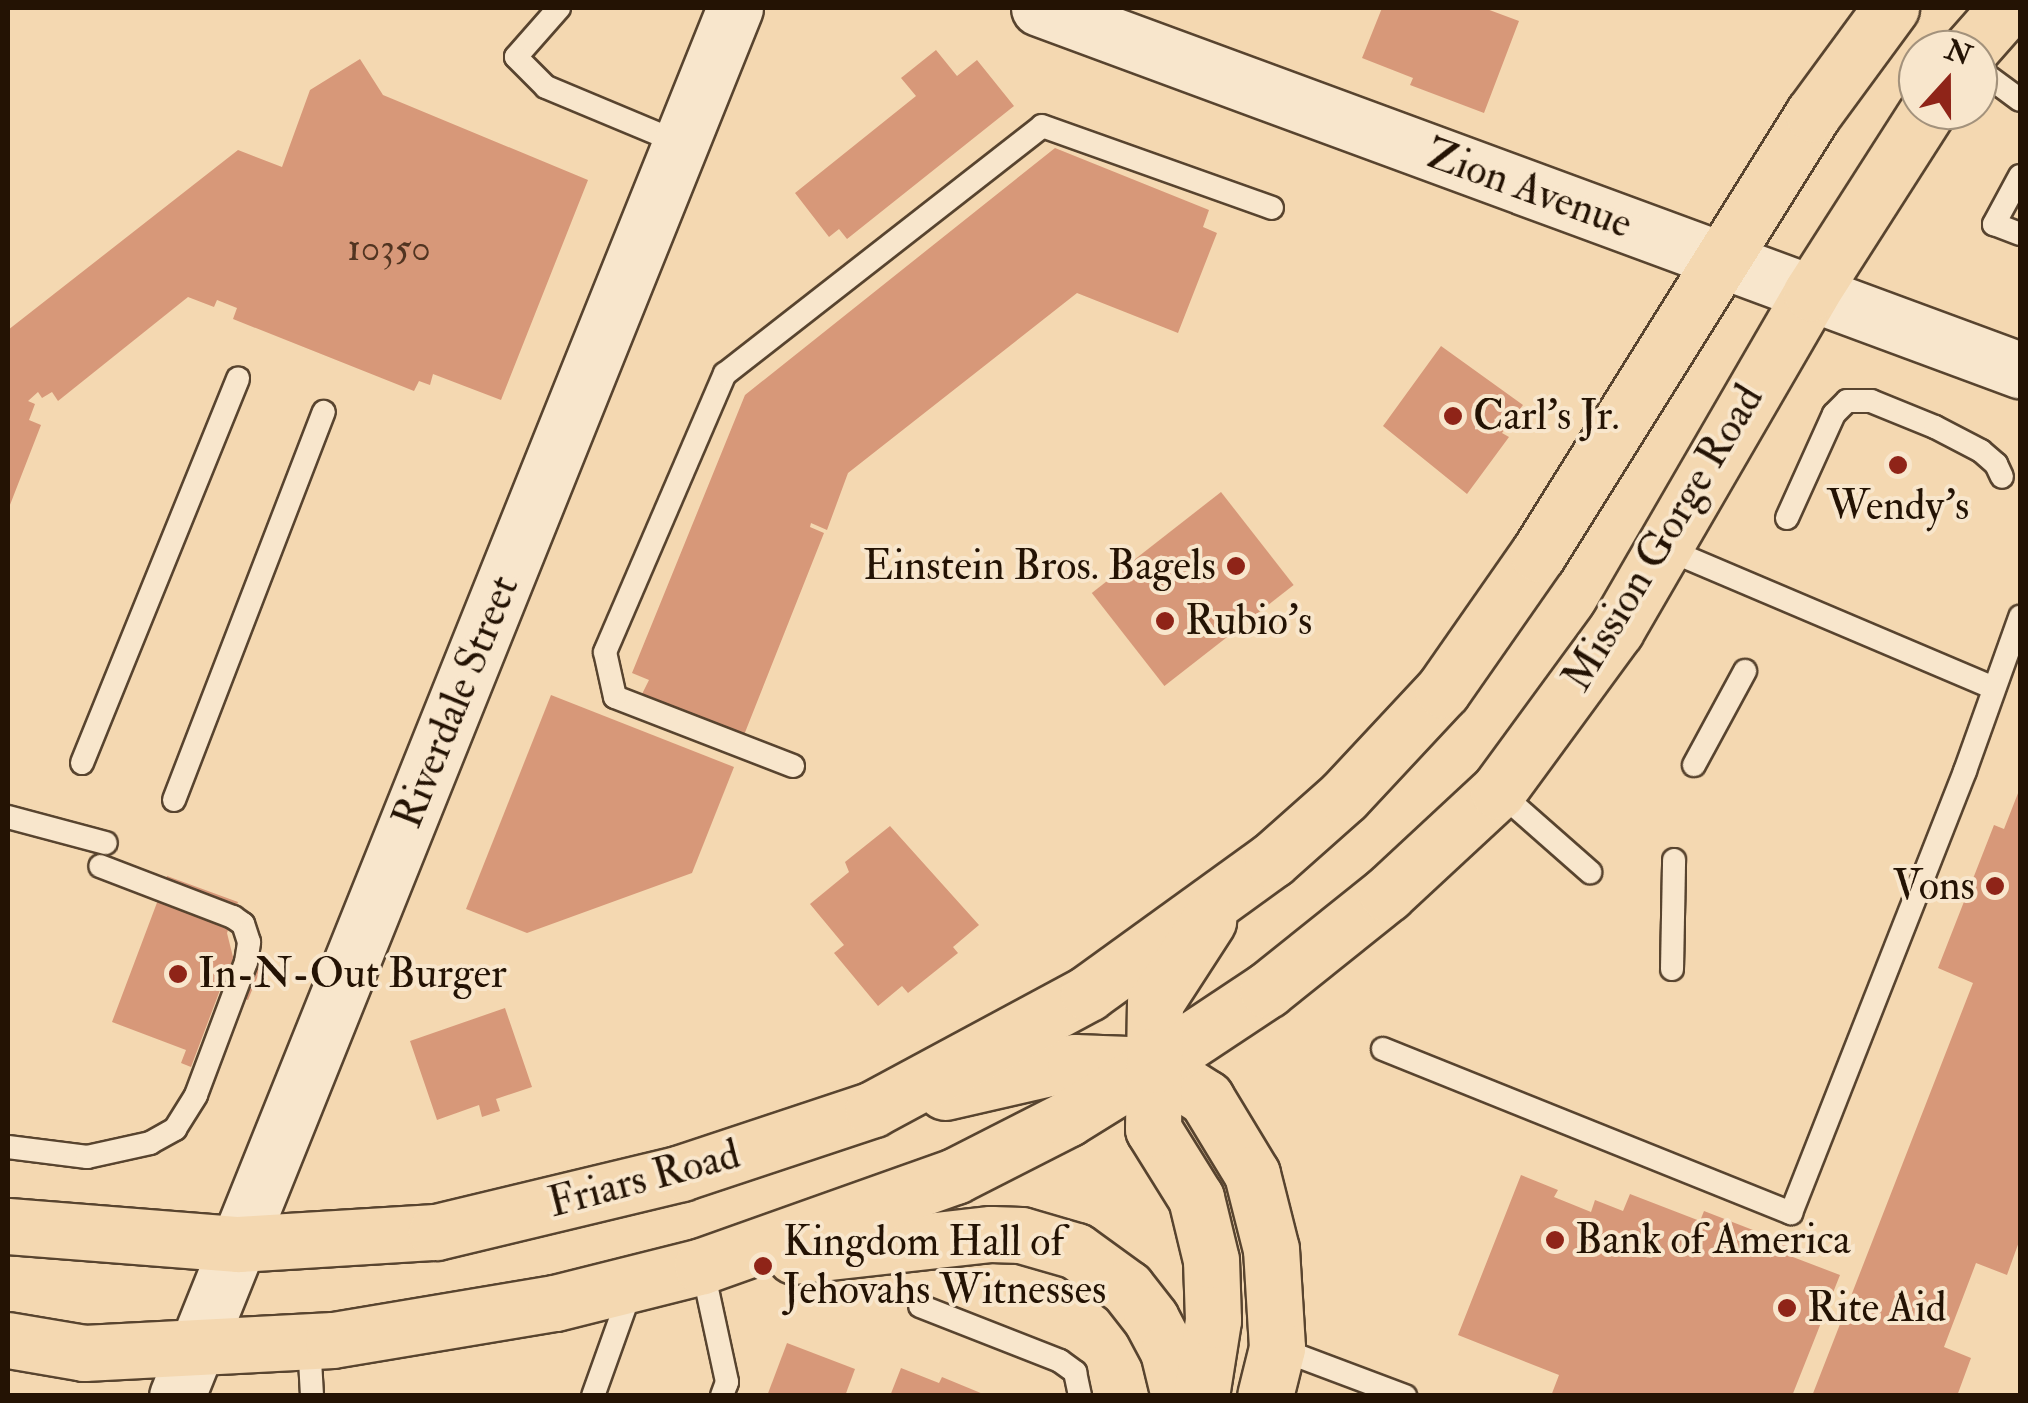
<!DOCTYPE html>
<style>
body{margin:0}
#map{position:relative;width:2028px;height:1403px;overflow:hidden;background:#f4d8b1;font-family:"IM FELL Double Pica",serif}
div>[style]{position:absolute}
.building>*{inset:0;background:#d79879;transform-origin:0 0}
.roads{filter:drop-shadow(2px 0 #58442f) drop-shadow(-2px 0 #58442f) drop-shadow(0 2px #58442f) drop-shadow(0 -2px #58442f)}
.service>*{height:22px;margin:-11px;padding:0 11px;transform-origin:11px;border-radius:11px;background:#f8e6cc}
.tertiary>*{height:55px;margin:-27.5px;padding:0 27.5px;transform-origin:27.5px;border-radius:27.5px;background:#f8e6cc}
.secondary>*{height:55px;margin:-27.5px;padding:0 27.5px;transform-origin:27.5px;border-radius:27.5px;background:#f8e6cc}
.primary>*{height:55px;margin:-27.5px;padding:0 27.5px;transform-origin:27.5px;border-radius:27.5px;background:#f4d8b1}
.dots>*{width:28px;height:28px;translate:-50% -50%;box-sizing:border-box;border:5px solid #f8e6cc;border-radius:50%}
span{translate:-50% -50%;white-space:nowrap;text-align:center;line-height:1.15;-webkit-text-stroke:8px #f8e6cc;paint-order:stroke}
.number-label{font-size:38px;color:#513421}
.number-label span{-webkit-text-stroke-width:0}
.street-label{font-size:42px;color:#241304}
.poi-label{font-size:42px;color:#241304}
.left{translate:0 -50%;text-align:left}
.right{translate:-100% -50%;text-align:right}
.frame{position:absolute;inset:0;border:10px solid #241304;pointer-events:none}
.north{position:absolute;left:1898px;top:30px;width:100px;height:100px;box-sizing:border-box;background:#f8e6cc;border:2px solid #a3927c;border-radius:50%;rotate:21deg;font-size:28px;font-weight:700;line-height:40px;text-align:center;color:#241304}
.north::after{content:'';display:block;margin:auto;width:35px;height:45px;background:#8f2418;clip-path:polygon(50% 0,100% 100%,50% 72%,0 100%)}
</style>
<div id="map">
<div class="building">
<div style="clip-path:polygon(1382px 8px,1484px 8px,1519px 21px,1484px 113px,1410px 85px,1413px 78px,1362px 58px)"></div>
<div style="clip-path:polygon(936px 50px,957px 76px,977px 60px,1014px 106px,847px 239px,839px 229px,829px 237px,795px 193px,916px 96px,901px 78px)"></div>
<div style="clip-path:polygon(360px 59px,383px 95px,588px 180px,501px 400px,433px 374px,430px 385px,419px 381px,414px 391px,233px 319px,237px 308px,217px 300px,214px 307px,188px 297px,58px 401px,52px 392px,42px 398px,38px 392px,28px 401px,35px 404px,29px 420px,41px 425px,8px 510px,8px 330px,238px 150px,282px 167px,310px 90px)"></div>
<div style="clip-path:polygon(1055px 148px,1209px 210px,1203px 227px,1217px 233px,1178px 333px,1077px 293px,848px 473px,827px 530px,811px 523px,810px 527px,824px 533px,744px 735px,642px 694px,649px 680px,632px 673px,745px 395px)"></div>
<div style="clip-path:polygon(1441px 346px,1523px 405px,1502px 433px,1509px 437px,1467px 494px,1383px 426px)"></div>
<div style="left:1221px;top:492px;width:118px;height:164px;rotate:52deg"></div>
<div style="clip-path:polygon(551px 695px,734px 767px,692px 873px,527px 933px,466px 909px)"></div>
<div style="clip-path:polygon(2020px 788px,2020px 1239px,2007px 1275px,1976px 1263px,1944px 1347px,1971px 1358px,1957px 1396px,1812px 1396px,1973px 983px,1938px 968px,1994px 825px,2004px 829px)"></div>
<div style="clip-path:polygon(890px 826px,979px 925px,953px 947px,958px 953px,908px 993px,902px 986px,878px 1006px,834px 953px,844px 945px,810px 904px,849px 872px,845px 862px)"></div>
<div style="clip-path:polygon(167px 876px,238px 902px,227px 933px,233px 957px,261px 968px,248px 1000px,220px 990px,191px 1067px,181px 1063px,186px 1050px,112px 1022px)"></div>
<div style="clip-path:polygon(505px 1008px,532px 1087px,496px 1099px,500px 1111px,482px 1117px,479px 1105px,437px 1120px,410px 1041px)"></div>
<div style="clip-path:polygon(1521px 1175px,1558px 1190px,1554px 1197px,1591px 1212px,1595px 1200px,1623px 1211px,1630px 1194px,1700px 1221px,1704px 1211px,1789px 1244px,1785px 1254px,1840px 1275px,1792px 1396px,1551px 1396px,1559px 1375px,1458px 1335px)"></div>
<div style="clip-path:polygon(787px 1343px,855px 1369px,845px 1396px,767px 1396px)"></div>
<div style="clip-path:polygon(901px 1368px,939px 1383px,942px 1377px,988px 1396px,890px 1396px)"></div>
</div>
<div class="roads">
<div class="service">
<div style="left:559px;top:8px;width:65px;rotate:131.3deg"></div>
<div style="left:516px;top:57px;width:42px;rotate:45deg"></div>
<div style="left:546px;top:87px;width:145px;rotate:22.7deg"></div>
<div style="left:1978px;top:69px;width:52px;rotate:36.4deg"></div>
<div style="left:2020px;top:176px;width:55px;rotate:118.4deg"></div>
<div style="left:1994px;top:224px;width:28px;rotate:21deg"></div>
<div style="left:1787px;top:518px;width:114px;rotate:-65.7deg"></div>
<div style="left:1834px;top:414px;width:18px;rotate:-45deg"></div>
<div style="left:1847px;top:401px;width:24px"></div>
<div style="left:1871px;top:401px;width:69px;rotate:22.1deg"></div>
<div style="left:1935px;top:427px;width:52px;rotate:27.6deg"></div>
<div style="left:1981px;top:451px;width:20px;rotate:41deg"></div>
<div style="left:1996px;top:464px;width:14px;rotate:65deg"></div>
<div style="left:1664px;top:548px;width:356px;rotate:23deg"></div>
<div style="left:82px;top:763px;width:415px;rotate:-67.9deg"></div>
<div style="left:1694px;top:765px;width:107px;rotate:-61.5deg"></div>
<div style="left:793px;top:766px;width:191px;rotate:-158.8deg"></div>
<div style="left:615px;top:697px;width:46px;rotate:-102.5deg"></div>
<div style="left:605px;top:652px;width:303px;rotate:-66.7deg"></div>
<div style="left:725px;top:374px;width:402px;rotate:-38deg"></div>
<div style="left:1042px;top:126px;width:244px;rotate:19.6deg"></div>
<div style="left:1498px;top:791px;width:123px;rotate:41.4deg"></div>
<div style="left:174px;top:800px;width:416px;rotate:-68.9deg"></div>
<div style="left:8px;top:817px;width:101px;rotate:14.9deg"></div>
<div style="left:1672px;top:969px;width:109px;rotate:-88.9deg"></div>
<div style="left:1383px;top:1049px;width:440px;rotate:21.9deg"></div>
<div style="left:1791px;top:1213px;width:475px;rotate:-68.5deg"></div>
<div style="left:1965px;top:771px;width:164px;rotate:-70.3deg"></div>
<div style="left:8px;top:1147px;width:80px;rotate:7.2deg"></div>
<div style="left:87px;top:1157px;width:65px;rotate:-12.5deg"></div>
<div style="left:150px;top:1143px;width:29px;rotate:-29deg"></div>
<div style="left:175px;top:1129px;width:40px;rotate:-58deg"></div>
<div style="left:196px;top:1095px;width:142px;rotate:-69.4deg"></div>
<div style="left:246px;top:962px;width:20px;rotate:-81deg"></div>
<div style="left:249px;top:942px;width:19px;rotate:-108deg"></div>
<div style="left:243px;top:924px;width:12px;rotate:-145deg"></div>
<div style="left:233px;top:917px;width:142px;rotate:-159deg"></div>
<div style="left:702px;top:1266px;width:119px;rotate:77.8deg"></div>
<div style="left:727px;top:1382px;width:15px;rotate:110deg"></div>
<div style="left:920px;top:1306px;width:150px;rotate:21.4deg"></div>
<div style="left:1060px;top:1361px;width:19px;rotate:36deg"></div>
<div style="left:1075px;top:1372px;width:25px;rotate:78deg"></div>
<div style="left:309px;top:1342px;width:54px;rotate:86.8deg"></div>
<div style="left:1277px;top:1348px;width:137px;rotate:20.6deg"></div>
<div style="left:593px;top:1396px;width:116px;rotate:-70.3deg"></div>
</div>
<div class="tertiary">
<div style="left:1039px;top:8px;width:728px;rotate:20.25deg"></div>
<div style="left:177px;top:1396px;width:1496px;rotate:-68.1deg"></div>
</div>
<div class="secondary">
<div style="left:1722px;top:260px;width:318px;rotate:20.3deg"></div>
</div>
<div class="primary">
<div style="left:1970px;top:50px;width:56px;rotate:-48.6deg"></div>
<div style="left:1154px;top:1065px;width:62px;rotate:32.4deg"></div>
<div style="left:1206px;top:1098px;width:89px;rotate:58.8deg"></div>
<div style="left:1252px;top:1174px;width:77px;rotate:75.8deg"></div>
<div style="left:1271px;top:1249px;width:99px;rotate:86.5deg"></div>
<div style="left:1277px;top:1348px;width:49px;rotate:104deg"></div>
<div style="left:945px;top:1092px;width:133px;rotate:-13deg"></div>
<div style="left:1075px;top:1062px;width:79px;rotate:2.2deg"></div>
<div style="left:8px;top:1226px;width:231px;rotate:4.5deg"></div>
<div style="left:238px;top:1244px;width:198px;rotate:-3.5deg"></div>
<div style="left:436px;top:1232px;width:252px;rotate:-13.5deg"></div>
<div style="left:681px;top:1173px;width:202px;rotate:-18.4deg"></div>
<div style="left:873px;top:1109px;width:244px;rotate:-28.3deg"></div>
<div style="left:1088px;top:993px;width:227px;rotate:-35.9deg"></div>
<div style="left:1272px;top:860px;width:96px;rotate:-41.6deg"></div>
<div style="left:1344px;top:796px;width:145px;rotate:-47deg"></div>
<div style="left:1443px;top:690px;width:166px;rotate:-55.1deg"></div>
<div style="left:1538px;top:554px;width:519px;rotate:-57.99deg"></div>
<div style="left:1813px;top:114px;width:132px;rotate:-53.7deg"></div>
<div style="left:794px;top:1256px;width:198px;rotate:-6.4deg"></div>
<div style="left:991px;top:1234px;width:30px;rotate:2deg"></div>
<div style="left:1021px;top:1235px;width:57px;rotate:16.2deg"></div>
<div style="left:1076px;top:1251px;width:63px;rotate:36deg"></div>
<div style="left:1127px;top:1288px;width:39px;rotate:52deg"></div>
<div style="left:1151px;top:1319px;width:36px;rotate:62deg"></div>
<div style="left:1168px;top:1351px;width:46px;rotate:76.3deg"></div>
<div style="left:8px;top:1340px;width:77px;rotate:9.7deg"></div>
<div style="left:84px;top:1353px;width:249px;rotate:-3deg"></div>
<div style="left:333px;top:1340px;width:225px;rotate:-9.5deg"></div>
<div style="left:555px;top:1303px;width:152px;rotate:-14.1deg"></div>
<div style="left:702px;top:1266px;width:269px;rotate:-19.6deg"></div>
<div style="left:955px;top:1176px;width:126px;rotate:-27deg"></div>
<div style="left:1067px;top:1119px;width:102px;rotate:-31.8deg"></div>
<div style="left:1154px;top:1065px;width:136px;rotate:-33.6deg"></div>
<div style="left:1267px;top:990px;width:154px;rotate:-38.7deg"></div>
<div style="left:1387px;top:894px;width:151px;rotate:-42.9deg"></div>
<div style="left:1498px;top:791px;width:200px;rotate:-53.8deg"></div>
<div style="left:1616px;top:630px;width:389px;rotate:-59.9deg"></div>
<div style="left:1811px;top:293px;width:217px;rotate:-57.4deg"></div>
<div style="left:1201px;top:1396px;width:77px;rotate:-81deg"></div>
<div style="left:1213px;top:1320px;width:60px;rotate:-91.9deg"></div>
<div style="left:1211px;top:1260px;width:64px;rotate:-103.6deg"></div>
<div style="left:1196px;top:1198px;width:81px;rotate:-121.9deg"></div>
<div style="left:1153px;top:1129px;width:64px;rotate:-89.1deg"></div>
<div style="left:1154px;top:1065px;width:62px;rotate:-89.1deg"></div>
<div style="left:1155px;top:1003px;width:98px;rotate:-57.1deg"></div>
</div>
</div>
<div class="dots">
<div style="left:1453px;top:416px;background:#8f2418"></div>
<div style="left:1898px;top:465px;background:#8f2418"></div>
<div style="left:1236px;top:566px;background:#8f2418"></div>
<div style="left:1165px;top:621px;background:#8f2418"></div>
<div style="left:1995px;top:886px;background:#8f2418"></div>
<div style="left:178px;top:974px;background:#8f2418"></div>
<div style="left:1555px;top:1240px;background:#8f2418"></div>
<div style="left:763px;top:1266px;background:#8f2418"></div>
<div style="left:1787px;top:1308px;background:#8f2418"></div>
</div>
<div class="number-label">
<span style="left:389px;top:249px">10350</span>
</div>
<div class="street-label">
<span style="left:1529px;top:189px;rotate:20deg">Zion Avenue</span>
<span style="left:1663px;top:538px;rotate:-59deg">Mission Gorge Road</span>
<span style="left:456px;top:702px;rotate:-68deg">Riverdale Street</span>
<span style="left:644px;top:1179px;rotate:-15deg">Friars Road</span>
</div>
<div class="poi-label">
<span class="left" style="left:1473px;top:416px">Carl's Jr.</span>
<span style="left:1898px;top:506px">Wendy's</span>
<span class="right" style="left:1216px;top:566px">Einstein Bros. Bagels</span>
<span class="left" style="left:1185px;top:621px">Rubio's</span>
<span class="right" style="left:1975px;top:886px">Vons</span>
<span class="left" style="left:198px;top:974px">In-N-Out Burger</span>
<span class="left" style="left:1575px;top:1240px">Bank of America</span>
<span class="left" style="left:783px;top:1266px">Kingdom Hall of<br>Jehovahs Witnesses</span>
<span class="left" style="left:1807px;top:1308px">Rite Aid</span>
</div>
<div class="frame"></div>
<div class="north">N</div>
</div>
